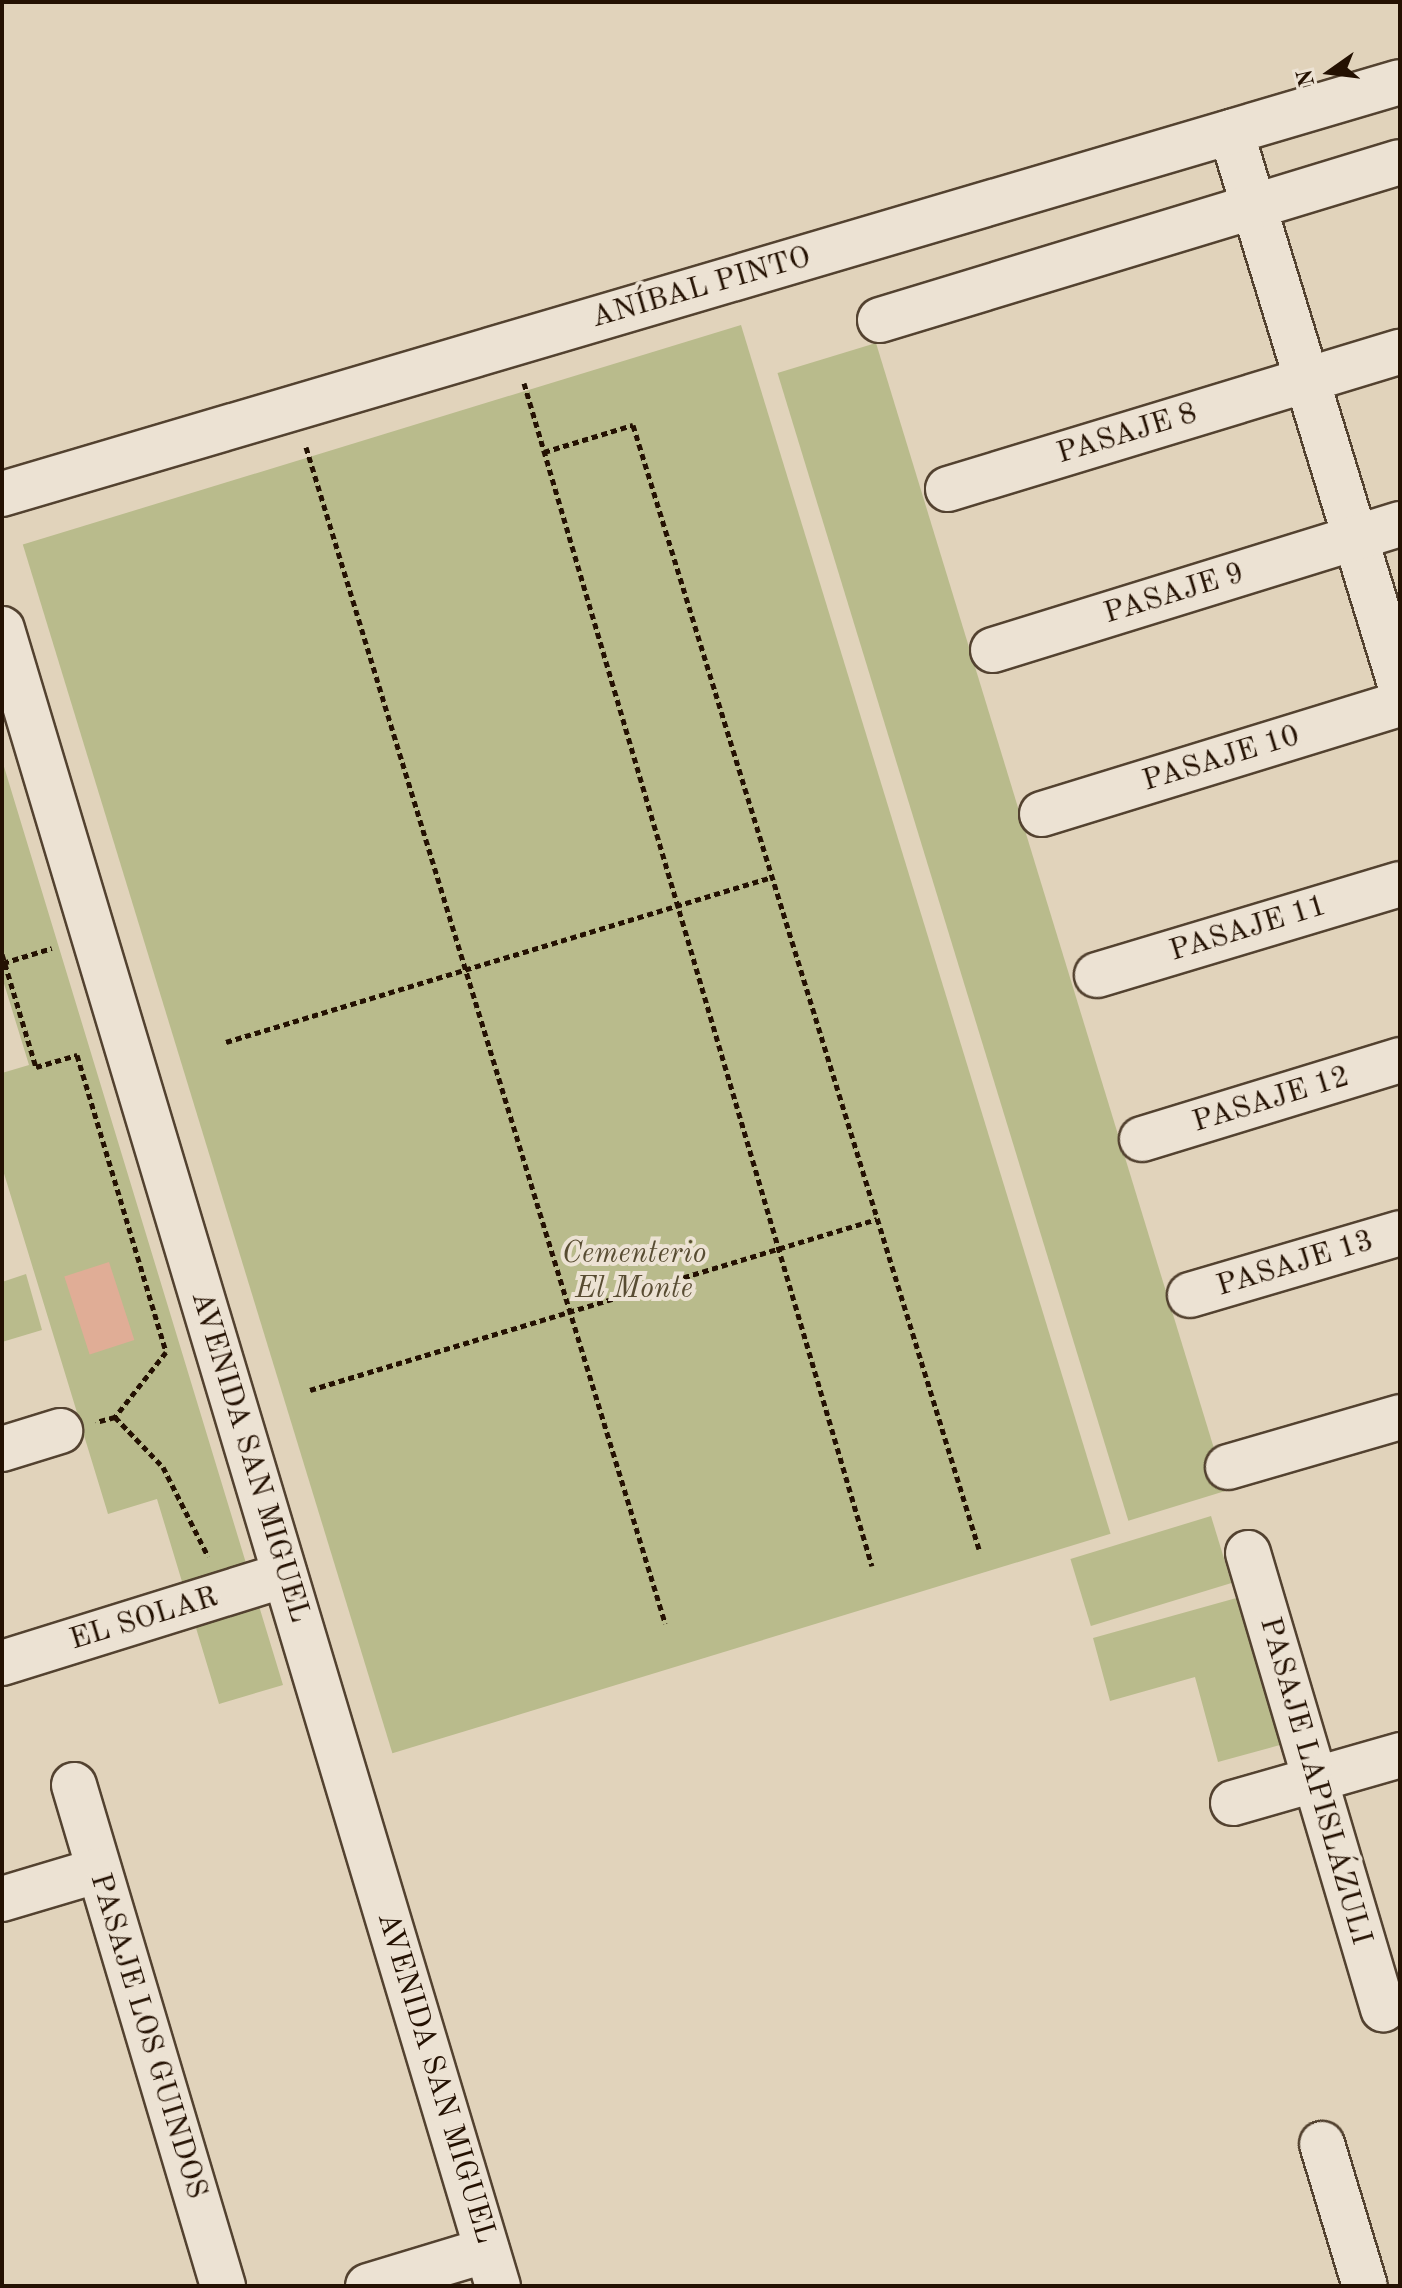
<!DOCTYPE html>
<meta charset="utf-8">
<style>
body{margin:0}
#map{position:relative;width:1402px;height:2288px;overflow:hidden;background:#e1d3bb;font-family:"Old Standard TT",serif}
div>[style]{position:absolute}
.green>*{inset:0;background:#b9bb8c;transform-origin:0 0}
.building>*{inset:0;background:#e0ad96;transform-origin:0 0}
.path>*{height:5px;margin-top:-2.5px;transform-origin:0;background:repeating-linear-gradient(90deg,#241102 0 6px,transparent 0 10px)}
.roads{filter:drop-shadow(2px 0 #534230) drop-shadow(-2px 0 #534230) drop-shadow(0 2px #534230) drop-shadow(0 -2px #534230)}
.minor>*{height:44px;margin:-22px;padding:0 22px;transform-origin:22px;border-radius:22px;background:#ece2d3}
span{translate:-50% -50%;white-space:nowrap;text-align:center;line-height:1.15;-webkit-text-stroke:8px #ece2d3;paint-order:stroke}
.street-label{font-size:30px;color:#241102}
.park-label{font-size:30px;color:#584c32;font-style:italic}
.frame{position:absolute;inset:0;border:4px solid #241102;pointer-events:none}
.north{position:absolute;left:1290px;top:32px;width:80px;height:80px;-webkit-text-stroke:6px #ece2d3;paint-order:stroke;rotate:256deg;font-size:22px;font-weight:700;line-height:32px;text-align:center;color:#241102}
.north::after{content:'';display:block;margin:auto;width:28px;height:36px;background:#241102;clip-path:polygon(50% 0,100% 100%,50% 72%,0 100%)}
</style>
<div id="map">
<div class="green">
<div style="left:741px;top:325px;width:1264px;height:751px;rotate:73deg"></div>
<div style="left:876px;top:343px;width:1200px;height:103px;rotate:73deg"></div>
<div style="clip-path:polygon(2px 760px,283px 1685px,219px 1704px,157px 1499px,108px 1514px,2px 1167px,2px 1073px,29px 1065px,2px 977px)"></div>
<div style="clip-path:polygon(26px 1274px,42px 1330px,2px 1342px,2px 1282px)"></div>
<div style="left:1211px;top:1516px;width:70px;height:147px;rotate:73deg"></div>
<div style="clip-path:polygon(1240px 1597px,1280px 1745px,1218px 1762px,1195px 1677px,1110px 1701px,1093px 1638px)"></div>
</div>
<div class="building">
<div style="left:109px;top:1262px;width:82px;height:47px;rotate:72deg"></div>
</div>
<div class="path">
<div style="left:524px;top:383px;width:1233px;rotate:73.61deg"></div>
<div style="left:306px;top:447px;width:1230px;rotate:73.02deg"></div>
<div style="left:544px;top:452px;width:93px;rotate:-16.9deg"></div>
<div style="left:633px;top:425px;width:1176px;rotate:72.89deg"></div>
<div style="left:2px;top:954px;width:118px;rotate:73.3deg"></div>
<div style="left:36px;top:1067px;width:43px;rotate:-16.3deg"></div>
<div style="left:77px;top:1055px;width:310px;rotate:73.3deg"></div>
<div style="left:166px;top:1352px;width:83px;rotate:128.1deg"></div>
<div style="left:115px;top:1417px;width:20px;rotate:165deg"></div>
<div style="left:3px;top:963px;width:51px;rotate:-17deg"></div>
<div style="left:226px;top:1042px;width:570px;rotate:-16.81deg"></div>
<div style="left:310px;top:1390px;width:592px;rotate:-16.78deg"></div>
<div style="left:115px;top:1417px;width:69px;rotate:46.2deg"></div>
<div style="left:163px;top:1467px;width:100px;rotate:63.2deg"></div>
</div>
<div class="roads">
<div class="minor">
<div style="left:1231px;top:132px;width:577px;rotate:72.98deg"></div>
<div style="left:880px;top:320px;width:543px;rotate:-16.9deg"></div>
<div style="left:948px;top:489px;width:472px;rotate:-16.9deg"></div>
<div style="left:2px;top:494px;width:1457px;rotate:-16.42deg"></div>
<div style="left:2px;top:629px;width:1730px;rotate:73.34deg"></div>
<div style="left:993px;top:650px;width:426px;rotate:-17.2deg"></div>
<div style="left:1042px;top:814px;width:375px;rotate:-17.1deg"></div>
<div style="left:1097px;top:975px;width:316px;rotate:-16.7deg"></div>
<div style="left:1142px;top:1139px;width:270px;rotate:-17deg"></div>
<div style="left:1190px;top:1295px;width:219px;rotate:-16.4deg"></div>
<div style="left:2px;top:1449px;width:61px;rotate:-17.2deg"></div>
<div style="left:1228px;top:1467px;width:179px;rotate:-16.2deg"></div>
<div style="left:1248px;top:1553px;width:476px;rotate:73.5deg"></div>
<div style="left:2px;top:1663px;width:296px;rotate:-17.3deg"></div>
<div style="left:74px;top:1785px;width:523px;rotate:73.44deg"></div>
<div style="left:1233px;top:1803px;width:174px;rotate:-16deg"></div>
<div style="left:2px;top:1899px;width:101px;rotate:-16.6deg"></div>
<div style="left:1322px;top:2144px;width:148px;rotate:73.2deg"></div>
<div style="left:368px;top:2286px;width:124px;rotate:-16.8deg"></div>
</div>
</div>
<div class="street-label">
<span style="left:701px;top:288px;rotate:-16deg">ANÍBAL PINTO</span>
<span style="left:1127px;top:434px;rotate:-17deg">PASAJE 8</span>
<span style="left:1174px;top:594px;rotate:-17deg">PASAJE 9</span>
<span style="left:1221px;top:759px;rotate:-17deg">PASAJE 10</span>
<span style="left:1248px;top:929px;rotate:-17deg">PASAJE 11</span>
<span style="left:1271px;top:1100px;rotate:-17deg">PASAJE 12</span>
<span style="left:1295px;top:1264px;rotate:-17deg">PASAJE 13</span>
<span style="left:250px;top:1457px;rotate:73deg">AVENIDA SAN MIGUEL</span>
<span style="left:144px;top:1619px;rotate:-17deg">EL SOLAR</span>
<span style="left:1315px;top:1781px;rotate:74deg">PASAJE LAPISLÁZULI</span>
<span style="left:148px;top:2036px;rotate:73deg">PASAJE LOS GUINDOS</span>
<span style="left:436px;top:2078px;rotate:73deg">AVENIDA SAN MIGUEL</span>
</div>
<div class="park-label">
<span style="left:634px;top:1271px">Cementerio<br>El Monte</span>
</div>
<div class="frame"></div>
<div class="north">N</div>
</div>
